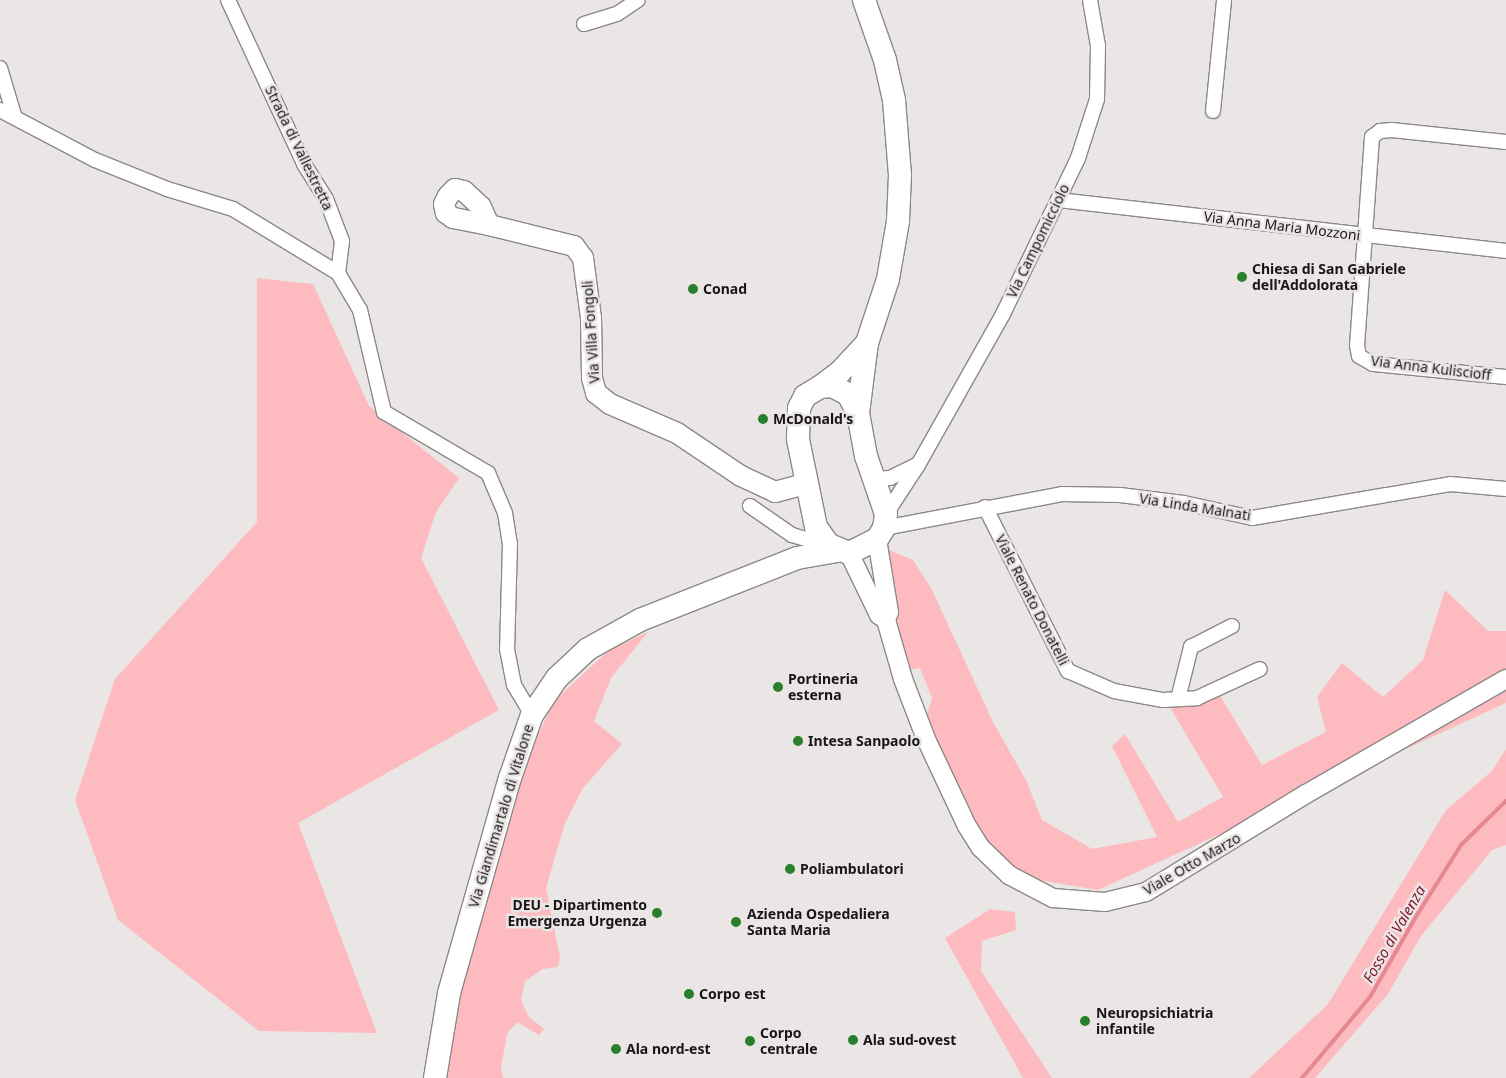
<!DOCTYPE html>
<style>
body{margin:0}
#map{position:relative;width:1506px;height:1078px;overflow:hidden;background:#ebe6e6;font-family:"Noto Sans",sans-serif}
div>[style]{position:absolute}
.green>*{inset:0;background:#fdbabf}
.stream>*{height:4px;margin:-2px;padding:0 2px;transform-origin:2px;border-radius:2px;background:#e58892}
.roads{filter:drop-shadow(1px 0 #8d8888) drop-shadow(-1px 0 #8d8888) drop-shadow(0 1px #8d8888) drop-shadow(0 -1px #8d8888)}
.minor>*{height:14px;margin:-7px;padding:0 7px;transform-origin:7px;border-radius:7px;background:#fff}
.tertiary>*{height:18px;margin:-9px;padding:0 9px;transform-origin:9px;border-radius:9px;background:#fff}
.secondary>*{height:20px;margin:-10px;padding:0 10px;transform-origin:10px;border-radius:10px;background:#fff}
.primary>*{height:22px;margin:-11px;padding:0 11px;transform-origin:11px;border-radius:11px;background:#fff}
.dots>*{width:14px;height:14px;translate:-50% -50%;box-sizing:border-box;border:2px solid #ebe6e6;border-radius:50%}
span{translate:-50% -50%;white-space:nowrap;text-align:center;line-height:1.15;-webkit-text-stroke:5px #ebe6e6;paint-order:stroke}
.street-label{font-size:14px;color:#181616}
.poi-label{font-size:14px;color:#181616;font-weight:700}
.left{translate:0 -50%;text-align:left}
.right{translate:-100% -50%;text-align:right}
.water-label{font-size:15px;color:#881a34;font-style:italic}
</style>
<div id="map">
<div class="green">
<div style="clip-path:polygon(257px 278px,313px 284px,369px 406px,459px 478px,436px 512px,421px 558px,499px 710px,298px 823px,377px 1033px,259px 1031px,118px 920px,75px 800px,115px 679px,257px 522px)"></div>
<div style="clip-path:polygon(884px 548px,913px 560px,932px 590px,993px 722px,1026px 780px,1042px 820px,1092px 849px,1157px 837px,1112px 746px,1125px 734px,1178px 822px,1223px 797px,1171px 709px,1216px 689px,1262px 765px,1326px 732px,1317px 697px,1342px 663px,1383px 697px,1423px 660px,1445px 590px,1488px 631px,1506px 631px,1506px 703px,1098px 890px,1038px 880px,990px 852px,960px 798px,927px 715px,932px 698px,920px 668px,908px 670px,901px 655px)"></div>
<div style="clip-path:polygon(648px 632px,611px 678px,594px 721px,622px 744px,583px 788px,565px 823px,546px 888px,560px 957px,558px 967px,543px 969px,525px 981px,521px 999px,528px 1016px,544px 1029px,539px 1035px,517px 1022px,507px 1034px,501px 1068px,503px 1078px,448px 1078px,462px 948px,498px 821px,554px 701px,608px 651px)"></div>
<div style="clip-path:polygon(1506px 749px,1506px 845px,1492px 850px,1421px 936px,1388px 994px,1315px 1078px,1249px 1078px,1328px 1004px,1446px 810px,1492px 771px)"></div>
<div style="clip-path:polygon(990px 909px,1015px 912px,1016px 930px,982px 941px,981px 971px,1052px 1078px,1023px 1078px,945px 938px)"></div>
</div>
<div class="stream">
<div style="left:1302px;top:1078px;width:106px;rotate:-50deg"></div>
<div style="left:1370px;top:997px;width:95px;rotate:-60.2deg"></div>
<div style="left:1417px;top:915px;width:83px;rotate:-57.8deg"></div>
<div style="left:1461px;top:845px;width:63px;rotate:-44.4deg"></div>
</div>
<div class="roads">
<div class="minor">
<div style="left:228px;top:0;width:181px;rotate:65.1deg"></div>
<div style="left:304px;top:164px;width:41px;rotate:57.8deg"></div>
<div style="left:326px;top:199px;width:45px;rotate:69.1deg"></div>
<div style="left:342px;top:241px;width:32px;rotate:97deg"></div>
<div style="left:584px;top:24px;width:34px;rotate:-17deg"></div>
<div style="left:617px;top:14px;width:25px;rotate:-34deg"></div>
<div style="left:0;top:68px;width:49px;rotate:73.4deg"></div>
<div style="left:0;top:110px;width:107px;rotate:27.8deg"></div>
<div style="left:95px;top:160px;width:78px;rotate:21.9deg"></div>
<div style="left:167px;top:189px;width:69px;rotate:16.9deg"></div>
<div style="left:233px;top:209px;width:123px;rotate:31.4deg"></div>
<div style="left:338px;top:273px;width:43px;rotate:59.3deg"></div>
<div style="left:360px;top:310px;width:105px;rotate:76.8deg"></div>
<div style="left:384px;top:412px;width:121px;rotate:30.4deg"></div>
<div style="left:488px;top:473px;width:43px;rotate:67deg"></div>
<div style="left:505px;top:513px;width:31px;rotate:81deg"></div>
<div style="left:510px;top:544px;width:105px;rotate:91.6deg"></div>
<div style="left:507px;top:649px;width:37px;rotate:79deg"></div>
<div style="left:514px;top:685px;width:35px;rotate:59deg"></div>
<div style="left:1213px;top:111px;width:112px;rotate:-84.3deg"></div>
<div style="left:1506px;top:142px;width:115px;rotate:-174deg"></div>
<div style="left:1392px;top:130px;width:12px;rotate:175deg"></div>
<div style="left:1380px;top:131px;width:10px;rotate:143deg"></div>
<div style="left:1372px;top:137px;width:209px;rotate:94.1deg"></div>
<div style="left:1357px;top:345px;width:11px;rotate:80deg"></div>
<div style="left:1359px;top:356px;width:16px;rotate:30deg"></div>
<div style="left:1373px;top:364px;width:134px;rotate:5.6deg"></div>
<div style="left:1059px;top:200px;width:450px;rotate:6.5deg"></div>
<div style="left:873px;top:479px;width:17px;rotate:-3deg"></div>
<div style="left:890px;top:478px;width:30px;rotate:-26deg"></div>
<div style="left:750px;top:506px;width:51px;rotate:34.6deg"></div>
<div style="left:792px;top:535px;width:18px;rotate:16deg"></div>
<div style="left:985px;top:507px;width:184px;rotate:63.2deg"></div>
<div style="left:1068px;top:671px;width:50px;rotate:23.5deg"></div>
<div style="left:1114px;top:691px;width:50px;rotate:10.4deg"></div>
<div style="left:1163px;top:700px;width:34px;rotate:-3deg"></div>
<div style="left:1197px;top:698px;width:69px;rotate:-24.7deg"></div>
<div style="left:886px;top:514px;width:59px;rotate:-56.9deg"></div>
<div style="left:918px;top:465px;width:173px;rotate:-60.6deg"></div>
<div style="left:1003px;top:314px;width:173px;rotate:-64.3deg"></div>
<div style="left:1078px;top:158px;width:62px;rotate:-72.1deg"></div>
<div style="left:1097px;top:99px;width:53px;rotate:-88.9deg"></div>
<div style="left:1098px;top:46px;width:47px;rotate:-99.9deg"></div>
<div style="left:884px;top:528px;width:181px;rotate:-10.8deg"></div>
<div style="left:1062px;top:494px;width:58px;rotate:1deg"></div>
<div style="left:1120px;top:495px;width:64px;rotate:7.1deg"></div>
<div style="left:1184px;top:503px;width:70px;rotate:12.4deg"></div>
<div style="left:1252px;top:518px;width:201px;rotate:-9.7deg"></div>
<div style="left:1450px;top:484px;width:56px;rotate:5.1deg"></div>
<div style="left:1178px;top:699px;width:54px;rotate:-76deg"></div>
<div style="left:1191px;top:647px;width:46px;rotate:-27.1deg"></div>
</div>
<div class="tertiary">
<div style="left:877px;top:539px;width:74px;rotate:80.7deg"></div>
<div style="left:889px;top:612px;width:9px;rotate:111deg"></div>
<div style="left:849px;top:553px;width:69px;rotate:64.2deg"></div>
<div style="left:879px;top:615px;width:9px;rotate:36deg"></div>
<div style="left:886px;top:620px;width:61px;rotate:73.9deg"></div>
<div style="left:903px;top:679px;width:64px;rotate:69deg"></div>
<div style="left:926px;top:739px;width:96px;rotate:64.8deg"></div>
<div style="left:967px;top:826px;width:26px;rotate:58deg"></div>
<div style="left:981px;top:848px;width:39px;rotate:44deg"></div>
<div style="left:1009px;top:875px;width:50px;rotate:27.6deg"></div>
<div style="left:1053px;top:898px;width:52px;rotate:4.4deg"></div>
<div style="left:1105px;top:902px;width:42px;rotate:-13.7deg"></div>
<div style="left:1146px;top:892px;width:188px;rotate:-31.5deg"></div>
<div style="left:1306px;top:794px;width:231px;rotate:-29.9deg"></div>
</div>
<div class="secondary">
<div style="left:489px;top:225px;width:37px;rotate:-169deg"></div>
<div style="left:453px;top:218px;width:9px;rotate:-144deg"></div>
<div style="left:446px;top:213px;width:9px;rotate:-103deg"></div>
<div style="left:444px;top:204px;width:9px;rotate:-63deg"></div>
<div style="left:448px;top:196px;width:10px;rotate:-45deg"></div>
<div style="left:455px;top:189px;width:9px;rotate:13deg"></div>
<div style="left:464px;top:191px;width:23px;rotate:43deg"></div>
<div style="left:481px;top:207px;width:20px;rotate:66deg"></div>
<div style="left:489px;top:225px;width:88px;rotate:13.9deg"></div>
<div style="left:574px;top:246px;width:15px;rotate:53deg"></div>
<div style="left:583px;top:258px;width:61px;rotate:82.4deg"></div>
<div style="left:591px;top:318px;width:60px;rotate:89deg"></div>
<div style="left:592px;top:378px;width:16px;rotate:75deg"></div>
<div style="left:596px;top:393px;width:18px;rotate:38deg"></div>
<div style="left:610px;top:404px;width:73px;rotate:23.4deg"></div>
<div style="left:677px;top:433px;width:77px;rotate:33.9deg"></div>
<div style="left:741px;top:476px;width:38px;rotate:25deg"></div>
<div style="left:775px;top:492px;width:31px;rotate:-15deg"></div>
</div>
<div class="primary">
<div style="left:832px;top:386px;width:18px;rotate:27deg"></div>
<div style="left:848px;top:394px;width:21px;rotate:62deg"></div>
<div style="left:858px;top:413px;width:44px;rotate:79.5deg"></div>
<div style="left:866px;top:456px;width:61px;rotate:71deg"></div>
<div style="left:886px;top:514px;width:14px;rotate:98deg"></div>
<div style="left:884px;top:528px;width:13px;rotate:122deg"></div>
<div style="left:877px;top:539px;width:31px;rotate:153deg"></div>
<div style="left:849px;top:553px;width:22px;rotate:-158deg"></div>
<div style="left:829px;top:545px;width:22px;rotate:-126deg"></div>
<div style="left:816px;top:527px;width:90px;rotate:-101.6deg"></div>
<div style="left:798px;top:439px;width:31px;rotate:-88deg"></div>
<div style="left:799px;top:408px;width:13px;rotate:-63deg"></div>
<div style="left:805px;top:396px;width:17px;rotate:-31deg"></div>
<div style="left:820px;top:387px;width:12px;rotate:-5deg"></div>
<div style="left:820px;top:387px;width:25px;rotate:-37deg"></div>
<div style="left:840px;top:372px;width:40px;rotate:-47deg"></div>
<div style="left:858px;top:413px;width:71px;rotate:-82.7deg"></div>
<div style="left:867px;top:343px;width:67px;rotate:-71.8deg"></div>
<div style="left:888px;top:279px;width:59px;rotate:-80.2deg"></div>
<div style="left:898px;top:221px;width:46px;rotate:-87.5deg"></div>
<div style="left:900px;top:175px;width:75px;rotate:-94.6deg"></div>
<div style="left:894px;top:100px;width:41px;rotate:-102.7deg"></div>
<div style="left:885px;top:60px;width:64px;rotate:-109.3deg"></div>
<div style="left:435px;top:1078px;width:86px;rotate:-80.6deg"></div>
<div style="left:449px;top:993px;width:223px;rotate:-74.2deg"></div>
<div style="left:510px;top:778px;width:67px;rotate:-70.8deg"></div>
<div style="left:532px;top:715px;width:45px;rotate:-56deg"></div>
<div style="left:557px;top:678px;width:42px;rotate:-43.1deg"></div>
<div style="left:588px;top:649px;width:60px;rotate:-29.1deg"></div>
<div style="left:640px;top:620px;width:169px;rotate:-21.5deg"></div>
<div style="left:797px;top:558px;width:41px;rotate:-9.9deg"></div>
</div>
</div>
<div class="dots">
<div style="left:1242px;top:277px;background:#2a7f2c"></div>
<div style="left:693px;top:289px;background:#2a7f2c"></div>
<div style="left:763px;top:419px;background:#2a7f2c"></div>
<div style="left:778px;top:687px;background:#2a7f2c"></div>
<div style="left:798px;top:741px;background:#2a7f2c"></div>
<div style="left:790px;top:869px;background:#2a7f2c"></div>
<div style="left:657px;top:913px;background:#2a7f2c"></div>
<div style="left:736px;top:922px;background:#2a7f2c"></div>
<div style="left:689px;top:994px;background:#2a7f2c"></div>
<div style="left:1085px;top:1021px;background:#2a7f2c"></div>
<div style="left:853px;top:1040px;background:#2a7f2c"></div>
<div style="left:750px;top:1041px;background:#2a7f2c"></div>
<div style="left:616px;top:1049px;background:#2a7f2c"></div>
</div>
<div class="street-label">
<span style="left:299px;top:148px;rotate:64deg">Strada di Vallestretta</span>
<span style="left:1282px;top:226px;rotate:7deg">Via Anna Maria Mozzoni</span>
<span style="left:1038px;top:241px;rotate:-64deg">Via Campomicciolo</span>
<span style="left:591px;top:332px;rotate:-94deg">Via Villa Fongoli</span>
<span style="left:1431px;top:368px;rotate:7deg">Via Anna Kuliscioff</span>
<span style="left:1195px;top:507px;rotate:9deg">Via Linda Malnati</span>
<span style="left:1032px;top:600px;rotate:63deg">Viale Renato Donatelli</span>
<span style="left:501px;top:816px;rotate:-73deg">Via Giandimartalo di Vitalone</span>
<span style="left:1192px;top:864px;rotate:-30deg">Viale Otto Marzo</span>
</div>
<div class="poi-label">
<span class="left" style="left:1252px;top:277px">Chiesa di San Gabriele<br>dell'Addolorata</span>
<span class="left" style="left:703px;top:289px">Conad</span>
<span class="left" style="left:773px;top:419px">McDonald's</span>
<span class="left" style="left:788px;top:687px">Portineria<br>esterna</span>
<span class="left" style="left:808px;top:741px">Intesa Sanpaolo</span>
<span class="left" style="left:800px;top:869px">Poliambulatori</span>
<span class="right" style="left:647px;top:913px">DEU - Dipartimento<br>Emergenza Urgenza</span>
<span class="left" style="left:747px;top:922px">Azienda Ospedaliera<br>Santa Maria</span>
<span class="left" style="left:699px;top:994px">Corpo est</span>
<span class="left" style="left:1096px;top:1021px">Neuropsichiatria<br>infantile</span>
<span class="left" style="left:760px;top:1041px">Corpo<br>centrale</span>
<span class="left" style="left:863px;top:1040px">Ala sud-ovest</span>
<span class="left" style="left:626px;top:1049px">Ala nord-est</span>
</div>
<div class="water-label">
<span style="left:1394px;top:934px;rotate:-60deg">Fosso di Valenza</span>
</div>
</div>
